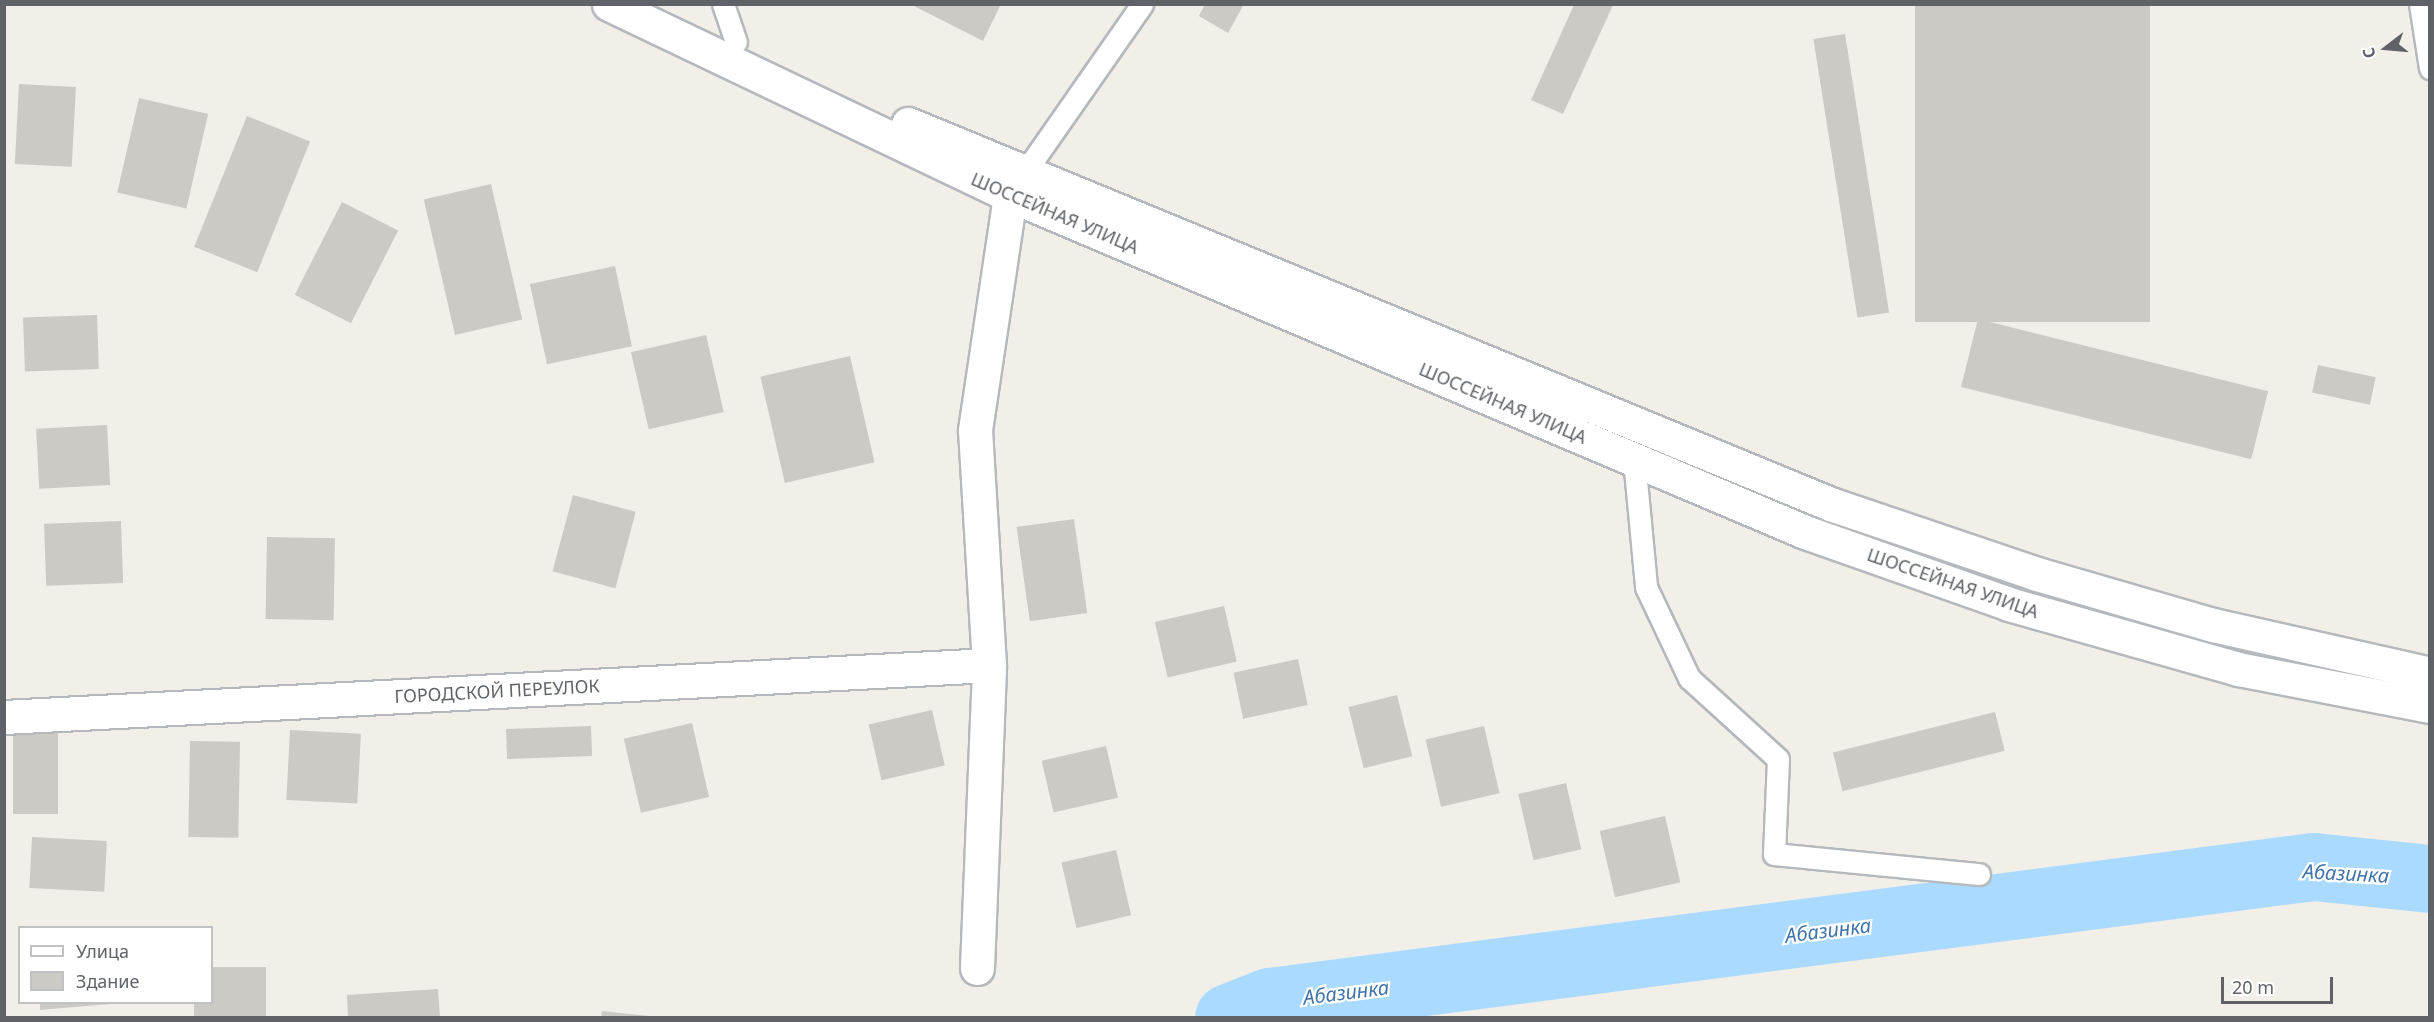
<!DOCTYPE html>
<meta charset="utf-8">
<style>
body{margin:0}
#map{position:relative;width:2434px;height:1022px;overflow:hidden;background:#f1efe8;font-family:"Noto Sans",sans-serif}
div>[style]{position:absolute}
.river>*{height:68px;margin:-34px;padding:0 34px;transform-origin:34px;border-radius:34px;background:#aadaff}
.building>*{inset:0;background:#cccac5;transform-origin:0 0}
.roads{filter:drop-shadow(2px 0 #b5b8bc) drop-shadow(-2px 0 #b5b8bc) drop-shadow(0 2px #b5b8bc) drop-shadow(0 -2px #b5b8bc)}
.lane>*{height:21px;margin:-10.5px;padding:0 10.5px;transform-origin:10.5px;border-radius:10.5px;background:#fff}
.street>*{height:33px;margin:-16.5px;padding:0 16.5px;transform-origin:16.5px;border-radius:16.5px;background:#fff}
.secondary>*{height:33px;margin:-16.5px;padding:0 16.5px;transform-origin:16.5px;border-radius:16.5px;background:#fff}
span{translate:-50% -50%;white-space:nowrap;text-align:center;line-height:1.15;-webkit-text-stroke:4.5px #fff;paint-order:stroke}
.street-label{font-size:18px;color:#5f6368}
.water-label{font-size:20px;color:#4174aa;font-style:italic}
.frame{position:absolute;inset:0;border:6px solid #5f6368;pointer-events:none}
.legend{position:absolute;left:18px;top:926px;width:195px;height:78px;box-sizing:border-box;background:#fff;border:2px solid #bfc1c3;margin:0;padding:8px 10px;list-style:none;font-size:18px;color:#5f6368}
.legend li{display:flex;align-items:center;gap:12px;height:30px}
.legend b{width:30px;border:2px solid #bfc1c3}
.north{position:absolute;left:2356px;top:18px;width:60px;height:60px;-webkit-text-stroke:4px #fff;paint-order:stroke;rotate:254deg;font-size:16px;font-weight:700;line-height:24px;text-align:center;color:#5f6368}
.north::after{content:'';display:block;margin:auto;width:21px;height:27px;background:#5f6368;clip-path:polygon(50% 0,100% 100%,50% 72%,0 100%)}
.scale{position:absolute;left:2221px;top:977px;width:112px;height:27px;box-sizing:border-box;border:3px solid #5f6368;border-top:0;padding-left:8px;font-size:18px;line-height:21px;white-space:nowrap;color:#5f6368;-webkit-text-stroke:4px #fff;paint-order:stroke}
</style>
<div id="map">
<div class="river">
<div style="left:1229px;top:1018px;width:44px;rotate:-21.3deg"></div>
<div style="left:1270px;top:1002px;width:1053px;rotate:-7.37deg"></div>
<div style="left:2314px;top:867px;width:117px;rotate:5.9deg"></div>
</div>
<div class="building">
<div style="clip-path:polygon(910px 4px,1001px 4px,983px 41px)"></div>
<div style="clip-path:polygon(1205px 4px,1244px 4px,1228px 33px,1199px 16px)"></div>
<div style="left:1915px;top:4px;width:235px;height:318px"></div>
<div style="clip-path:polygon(1574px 5px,1613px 5px,1563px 114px,1531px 100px)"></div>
<div style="left:1845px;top:34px;width:282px;height:32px;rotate:81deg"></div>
<div style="left:19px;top:84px;width:57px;height:80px;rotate:3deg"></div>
<div style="left:139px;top:98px;width:71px;height:97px;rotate:13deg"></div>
<div style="left:247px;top:116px;width:68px;height:141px;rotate:22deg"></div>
<div style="left:491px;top:184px;width:139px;height:69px;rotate:77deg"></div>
<div style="left:342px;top:202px;width:63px;height:104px;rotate:27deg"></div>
<div style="left:615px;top:266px;width:82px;height:87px;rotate:78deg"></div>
<div style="left:97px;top:315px;width:54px;height:74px;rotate:88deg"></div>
<div style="left:1978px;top:319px;width:299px;height:70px;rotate:14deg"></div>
<div style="left:706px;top:335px;width:79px;height:77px;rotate:77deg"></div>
<div style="left:850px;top:356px;width:109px;height:92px;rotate:77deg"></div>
<div style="left:2318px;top:365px;width:59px;height:28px;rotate:12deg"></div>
<div style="left:107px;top:425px;width:60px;height:71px;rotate:87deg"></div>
<div style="left:573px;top:495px;width:65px;height:79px;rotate:15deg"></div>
<div style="left:1074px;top:519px;width:95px;height:58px;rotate:82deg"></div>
<div style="left:121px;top:521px;width:62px;height:77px;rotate:88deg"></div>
<div style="left:267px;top:537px;width:68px;height:82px;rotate:1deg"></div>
<div style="left:1224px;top:606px;width:57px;height:71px;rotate:77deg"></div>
<div style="left:1298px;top:659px;width:47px;height:66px;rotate:78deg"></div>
<div style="left:1397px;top:695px;width:63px;height:50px;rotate:76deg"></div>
<div style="left:932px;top:710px;width:57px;height:65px;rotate:77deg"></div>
<div style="left:1995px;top:712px;width:40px;height:167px;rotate:76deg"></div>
<div style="left:692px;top:723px;width:76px;height:70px;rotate:77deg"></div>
<div style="left:591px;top:726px;width:30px;height:85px;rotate:88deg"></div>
<div style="left:1484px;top:726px;width:69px;height:60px;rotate:77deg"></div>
<div style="left:58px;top:730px;width:84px;height:45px;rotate:90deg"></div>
<div style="left:290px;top:730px;width:71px;height:70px;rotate:3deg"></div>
<div style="left:190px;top:741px;width:50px;height:96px;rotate:1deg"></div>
<div style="left:1106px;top:746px;width:53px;height:66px;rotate:77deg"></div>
<div style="left:1566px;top:783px;width:68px;height:49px;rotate:77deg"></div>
<div style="left:1665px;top:816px;width:68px;height:67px;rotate:77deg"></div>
<div style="left:32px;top:837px;width:75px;height:51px;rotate:3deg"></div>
<div style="left:1116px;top:850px;width:67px;height:56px;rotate:77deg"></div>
<div style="clip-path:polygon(212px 967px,266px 967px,266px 1018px,194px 1018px,194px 1002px,212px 1002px)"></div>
<div style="clip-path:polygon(438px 989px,440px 1018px,348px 1018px,347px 995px)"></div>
<div style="clip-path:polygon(40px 1002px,110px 1002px,110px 1004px,40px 1010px)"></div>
<div style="clip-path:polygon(602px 1011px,649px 1016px,648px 1018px,601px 1018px)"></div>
</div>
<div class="roads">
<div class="lane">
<div style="left:723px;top:4px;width:40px;rotate:71.1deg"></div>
<div style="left:2420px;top:4px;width:65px;rotate:81.1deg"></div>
<div style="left:1018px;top:182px;width:217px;rotate:-55.1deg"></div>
<div style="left:1634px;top:459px;width:129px;rotate:84.6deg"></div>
<div style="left:1646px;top:587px;width:101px;rotate:64.7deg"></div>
<div style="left:1689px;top:678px;width:120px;rotate:42.3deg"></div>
<div style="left:1778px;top:759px;width:95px;rotate:92.4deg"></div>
<div style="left:1774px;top:854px;width:206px;rotate:5.6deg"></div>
</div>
<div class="street">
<div style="left:4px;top:717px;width:986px;rotate:-3.02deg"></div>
<div style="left:977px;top:968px;width:303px;rotate:-87.7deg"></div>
<div style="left:989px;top:665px;width:235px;rotate:-93.4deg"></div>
<div style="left:975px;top:430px;width:238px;rotate:-81.5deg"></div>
</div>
<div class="secondary">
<div style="left:609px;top:4px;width:444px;rotate:25.5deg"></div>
<div style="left:1010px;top:195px;width:863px;rotate:22.97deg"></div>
<div style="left:1805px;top:532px;width:216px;rotate:19.4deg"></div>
<div style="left:2009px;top:604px;width:238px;rotate:15.8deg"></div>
<div style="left:2238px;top:669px;width:196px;rotate:10.9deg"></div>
<div style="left:908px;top:124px;width:1000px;rotate:22.39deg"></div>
<div style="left:1833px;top:505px;width:215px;rotate:18.7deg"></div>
<div style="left:2037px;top:574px;width:183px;rotate:16.2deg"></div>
<div style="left:2213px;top:625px;width:222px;rotate:12.7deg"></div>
</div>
</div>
<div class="street-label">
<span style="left:1055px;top:213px;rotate:23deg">ШОССЕЙНАЯ УЛИЦА</span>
<span style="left:1503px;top:403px;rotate:23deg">ШОССЕЙНАЯ УЛИЦА</span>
<span style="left:1953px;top:583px;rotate:19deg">ШОССЕЙНАЯ УЛИЦА</span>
<span style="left:497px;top:691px;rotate:-3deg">ГОРОДСКОЙ ПЕРЕУЛОК</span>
</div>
<div class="water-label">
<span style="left:2346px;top:873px;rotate:3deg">Абазинка</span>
<span style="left:1828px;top:930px;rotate:-7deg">Абазинка</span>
<span style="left:1346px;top:992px;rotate:-7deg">Абазинка</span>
</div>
<div class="frame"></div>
<ul class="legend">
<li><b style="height:8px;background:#fff"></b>Улица</li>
<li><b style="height:16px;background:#cccac5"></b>Здание</li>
</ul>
<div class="north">С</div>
<div class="scale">20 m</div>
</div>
